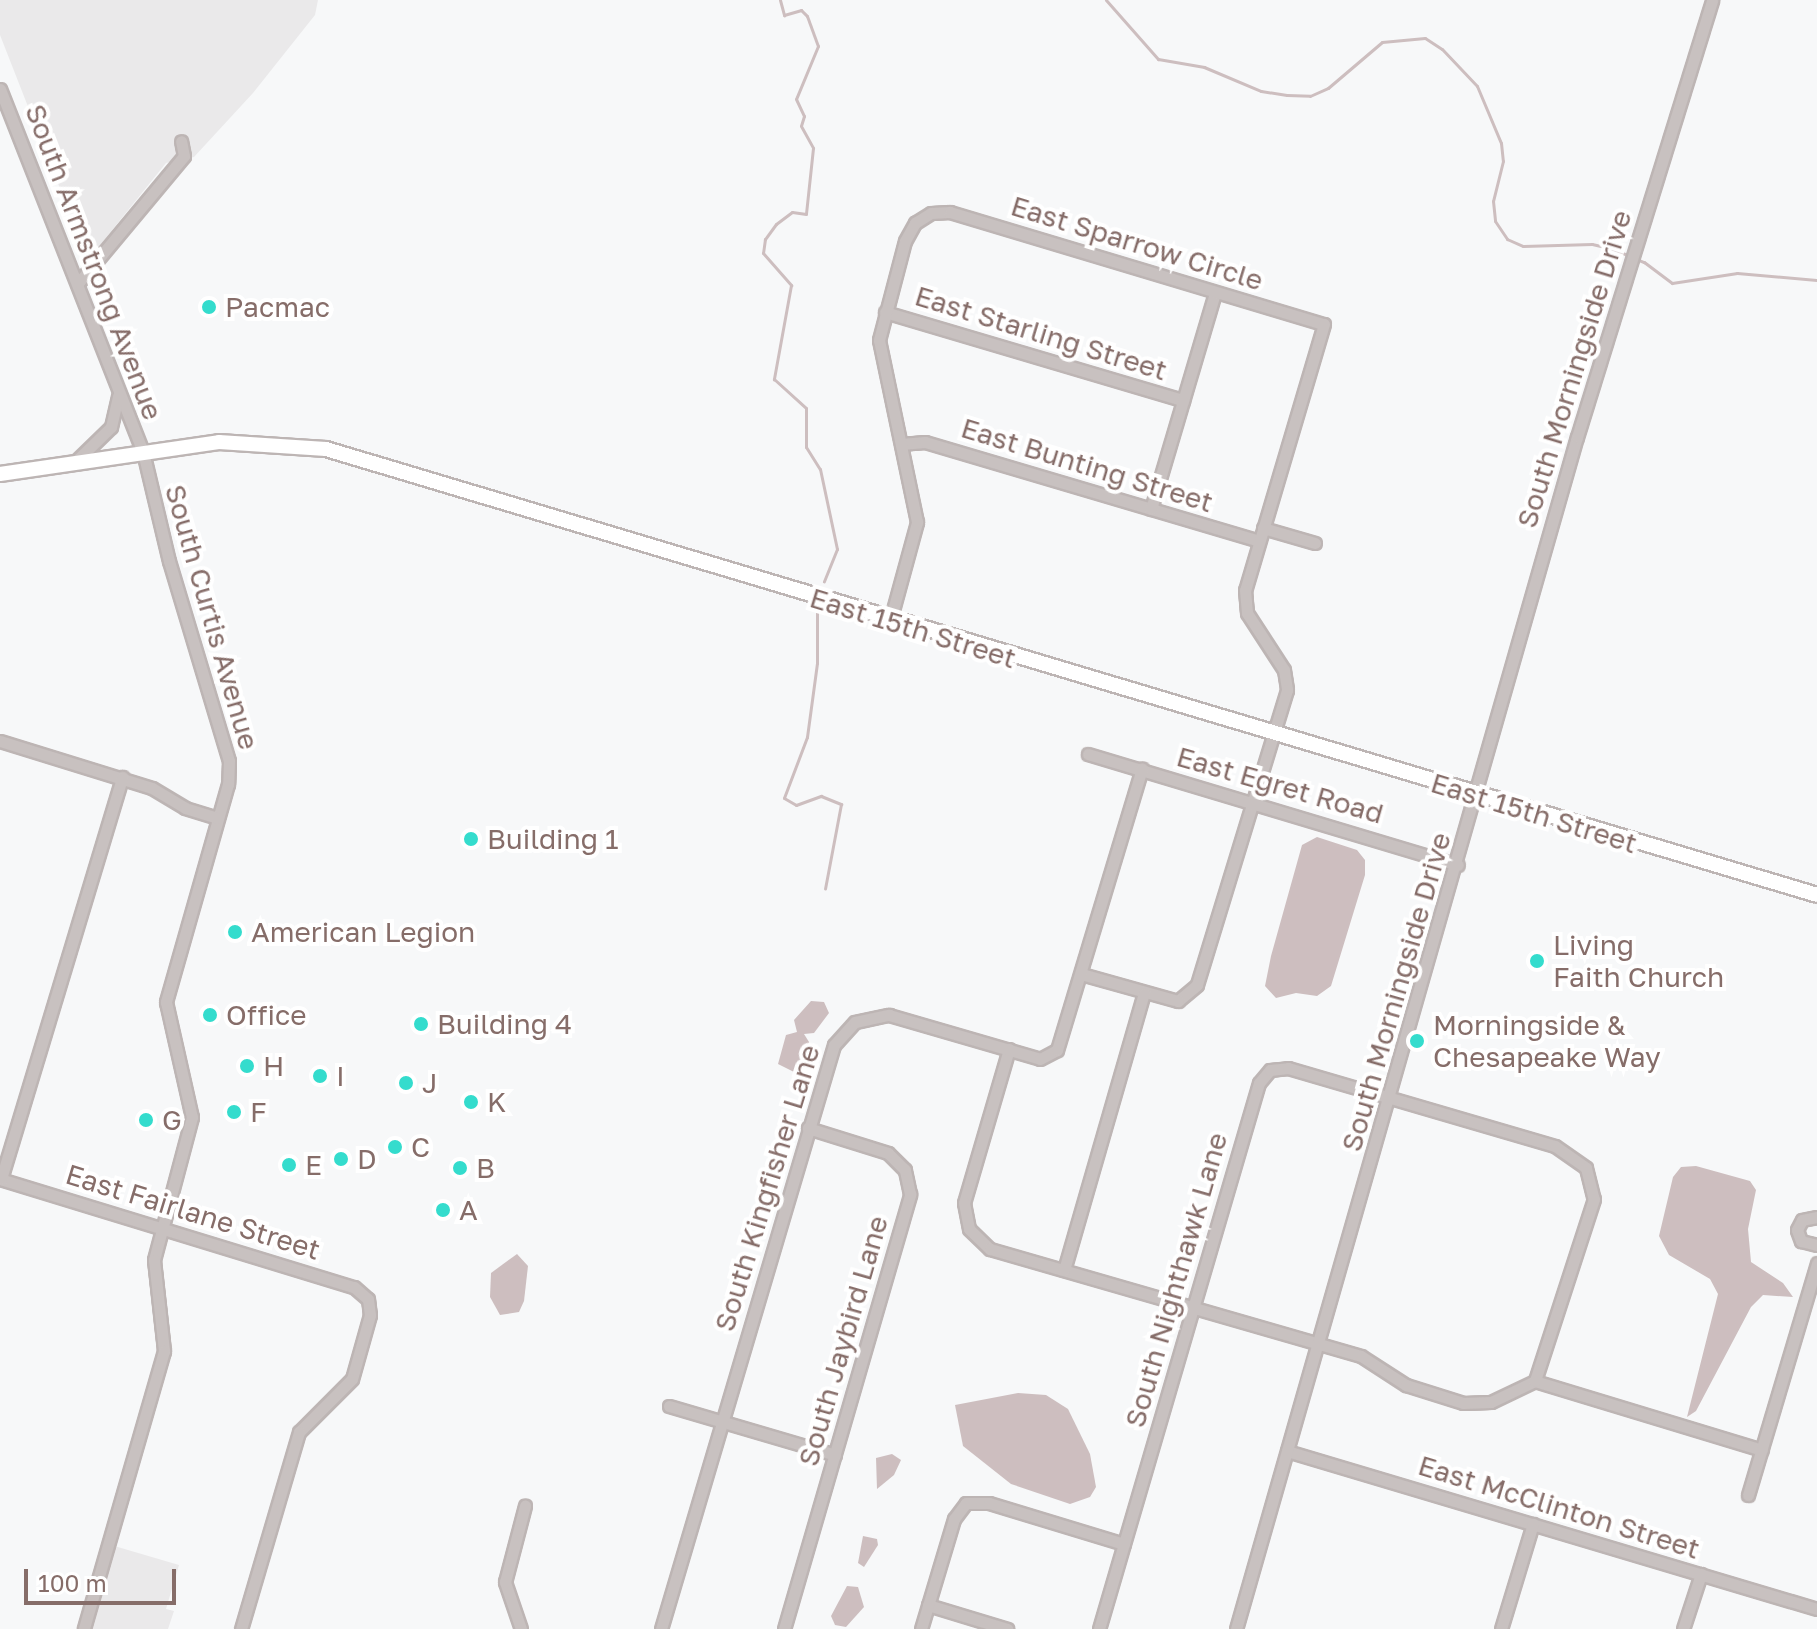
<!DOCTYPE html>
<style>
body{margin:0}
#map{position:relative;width:1817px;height:1629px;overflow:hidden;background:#f7f8f9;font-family:"Golos Text",sans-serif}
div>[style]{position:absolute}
.built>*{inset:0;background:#eae9ea}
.water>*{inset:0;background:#cdbebf}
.stream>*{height:3px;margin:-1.5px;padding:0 1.5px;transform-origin:1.5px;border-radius:1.5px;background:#cdbebf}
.roads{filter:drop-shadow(2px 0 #bdb5b4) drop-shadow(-2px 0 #bdb5b4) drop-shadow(0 2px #bdb5b4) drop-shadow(0 -2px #bdb5b4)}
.minor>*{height:11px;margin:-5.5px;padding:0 5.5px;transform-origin:5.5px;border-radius:5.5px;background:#c8c1c0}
.major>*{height:14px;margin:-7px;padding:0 7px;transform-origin:7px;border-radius:7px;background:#fff}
.dots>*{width:22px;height:22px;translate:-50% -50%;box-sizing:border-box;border:4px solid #fff;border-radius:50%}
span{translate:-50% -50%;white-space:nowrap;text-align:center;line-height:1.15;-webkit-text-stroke:8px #fff;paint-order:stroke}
.street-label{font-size:28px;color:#866d69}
.poi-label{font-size:28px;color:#866d69}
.left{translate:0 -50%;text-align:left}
.scale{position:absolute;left:24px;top:1569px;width:152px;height:36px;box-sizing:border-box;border:4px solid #866d69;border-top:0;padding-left:10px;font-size:24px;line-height:28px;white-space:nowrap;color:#866d69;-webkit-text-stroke:6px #fff;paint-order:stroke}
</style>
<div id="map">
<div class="built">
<div style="clip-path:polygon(0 0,318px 0,315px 15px,253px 93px,194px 157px,166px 163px,88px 260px,0 35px)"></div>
<div style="clip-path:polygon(111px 1545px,179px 1565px,166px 1609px,174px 1611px,168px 1629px,87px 1629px)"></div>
</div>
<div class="water">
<div style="clip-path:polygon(1317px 837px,1357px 850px,1365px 860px,1365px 875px,1331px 986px,1317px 996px,1296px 993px,1276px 998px,1265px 986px,1271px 956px,1302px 845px)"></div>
<div style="clip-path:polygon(811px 1001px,824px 1002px,829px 1013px,814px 1033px,804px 1034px,809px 1042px,802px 1076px,778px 1064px,786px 1035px,797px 1032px,794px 1020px)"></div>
<div style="clip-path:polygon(1696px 1166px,1750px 1181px,1756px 1190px,1748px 1229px,1751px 1262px,1783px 1283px,1793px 1297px,1763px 1295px,1751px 1307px,1696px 1411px,1687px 1417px,1718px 1294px,1710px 1279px,1669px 1255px,1659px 1236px,1673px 1177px,1681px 1167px)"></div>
<div style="clip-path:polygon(517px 1254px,528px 1266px,524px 1301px,519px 1312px,500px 1315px,490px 1297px,491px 1273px)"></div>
<div style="clip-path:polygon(1018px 1393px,1046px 1395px,1068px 1409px,1090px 1454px,1096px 1487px,1090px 1497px,1070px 1504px,1011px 1484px,963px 1446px,955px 1405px)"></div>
<div style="clip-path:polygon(892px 1454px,901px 1460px,894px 1475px,877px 1489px,876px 1458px)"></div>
<div style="clip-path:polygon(863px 1536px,877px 1539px,878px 1545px,864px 1567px,858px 1563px)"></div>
<div style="clip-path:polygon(847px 1586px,858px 1587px,864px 1607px,846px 1627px,835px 1625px,831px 1616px)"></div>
</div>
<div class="stream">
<div style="left:780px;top:0;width:16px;rotate:75deg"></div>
<div style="left:784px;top:15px;width:18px;rotate:-16deg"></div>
<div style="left:801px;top:10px;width:8px;rotate:45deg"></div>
<div style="left:807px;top:16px;width:32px;rotate:70deg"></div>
<div style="left:818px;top:46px;width:57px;rotate:112.5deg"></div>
<div style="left:796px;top:99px;width:19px;rotate:65deg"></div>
<div style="left:804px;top:116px;width:10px;rotate:107deg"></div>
<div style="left:801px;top:126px;width:25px;rotate:61deg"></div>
<div style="left:813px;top:148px;width:66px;rotate:96.1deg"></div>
<div style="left:806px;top:214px;width:14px;rotate:-172deg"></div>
<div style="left:792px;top:212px;width:20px;rotate:143deg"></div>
<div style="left:776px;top:224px;width:19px;rotate:126deg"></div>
<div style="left:765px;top:239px;width:14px;rotate:98deg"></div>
<div style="left:763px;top:253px;width:43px;rotate:48.8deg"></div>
<div style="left:791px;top:285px;width:96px;rotate:100.3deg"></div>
<div style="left:774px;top:379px;width:43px;rotate:42.2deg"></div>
<div style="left:806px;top:408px;width:39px;rotate:90deg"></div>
<div style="left:806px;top:447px;width:26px;rotate:58deg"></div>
<div style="left:820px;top:469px;width:82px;rotate:78deg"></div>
<div style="left:837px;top:549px;width:35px;rotate:112deg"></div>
<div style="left:1106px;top:0;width:79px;rotate:48.6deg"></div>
<div style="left:1158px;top:59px;width:47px;rotate:9.9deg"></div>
<div style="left:1204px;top:67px;width:62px;rotate:22.8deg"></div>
<div style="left:1261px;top:91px;width:26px;rotate:9deg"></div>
<div style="left:1287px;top:95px;width:23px;rotate:2deg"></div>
<div style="left:1310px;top:96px;width:20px;rotate:-24deg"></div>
<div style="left:1328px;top:88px;width:71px;rotate:-40.4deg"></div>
<div style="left:1382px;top:42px;width:43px;rotate:-5.3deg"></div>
<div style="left:1425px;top:38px;width:20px;rotate:33deg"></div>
<div style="left:1442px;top:49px;width:51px;rotate:46.6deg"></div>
<div style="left:1477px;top:86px;width:62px;rotate:67.2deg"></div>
<div style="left:1501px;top:143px;width:18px;rotate:84deg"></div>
<div style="left:1503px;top:161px;width:41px;rotate:104deg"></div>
<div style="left:1493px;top:201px;width:20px;rotate:84deg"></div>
<div style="left:1495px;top:221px;width:22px;rotate:56deg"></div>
<div style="left:1507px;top:239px;width:17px;rotate:24deg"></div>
<div style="left:1523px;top:246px;width:69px;rotate:-1.7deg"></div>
<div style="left:1592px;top:244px;width:22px;rotate:13deg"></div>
<div style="left:1613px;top:249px;width:34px;rotate:23deg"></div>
<div style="left:1644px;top:262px;width:35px;rotate:37deg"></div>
<div style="left:1672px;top:283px;width:66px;rotate:-8.7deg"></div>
<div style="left:1737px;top:273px;width:80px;rotate:5deg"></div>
<div style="left:817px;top:606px;width:57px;rotate:90deg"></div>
<div style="left:817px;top:663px;width:75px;rotate:97.7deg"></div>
<div style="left:807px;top:737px;width:65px;rotate:110.7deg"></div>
<div style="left:784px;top:798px;width:14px;rotate:30deg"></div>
<div style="left:796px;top:805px;width:27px;rotate:-20deg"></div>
<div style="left:821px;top:796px;width:22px;rotate:22deg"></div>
<div style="left:841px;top:804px;width:86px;rotate:100.7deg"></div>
</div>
<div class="roads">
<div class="minor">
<div style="left:0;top:89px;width:390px;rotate:68.5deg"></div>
<div style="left:143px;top:452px;width:112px;rotate:76.6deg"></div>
<div style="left:169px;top:561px;width:209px;rotate:73.3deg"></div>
<div style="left:229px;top:761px;width:23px;rotate:92deg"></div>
<div style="left:228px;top:784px;width:227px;rotate:105.9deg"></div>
<div style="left:166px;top:1002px;width:118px;rotate:77.3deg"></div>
<div style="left:192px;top:1117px;width:148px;rotate:104.9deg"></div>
<div style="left:154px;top:1260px;width:92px;rotate:83.7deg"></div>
<div style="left:164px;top:1351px;width:289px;rotate:106.1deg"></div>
<div style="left:79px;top:282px;width:164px;rotate:-50.2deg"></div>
<div style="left:184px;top:156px;width:15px;rotate:-101deg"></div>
<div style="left:885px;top:312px;width:311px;rotate:16.5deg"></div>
<div style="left:901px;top:444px;width:24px;rotate:-5deg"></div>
<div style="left:925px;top:442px;width:348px;rotate:16.5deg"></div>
<div style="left:75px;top:462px;width:50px;rotate:-44.2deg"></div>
<div style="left:111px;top:427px;width:32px;rotate:-77deg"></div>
<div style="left:1151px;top:509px;width:225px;rotate:-73.5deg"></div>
<div style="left:1263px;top:528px;width:54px;rotate:16.1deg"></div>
<div style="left:890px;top:621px;width:103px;rotate:-74.7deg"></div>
<div style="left:917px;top:522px;width:186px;rotate:-101.8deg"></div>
<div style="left:879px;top:340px;width:102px;rotate:-75.3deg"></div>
<div style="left:905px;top:241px;width:21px;rotate:-61deg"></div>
<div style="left:915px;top:223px;width:19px;rotate:-32deg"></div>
<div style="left:931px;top:213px;width:19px;rotate:-3deg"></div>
<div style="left:950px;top:212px;width:390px;rotate:16.7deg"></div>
<div style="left:1324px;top:324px;width:277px;rotate:106.5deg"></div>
<div style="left:1245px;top:590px;width:23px;rotate:85deg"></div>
<div style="left:1247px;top:613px;width:68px;rotate:57deg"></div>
<div style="left:1284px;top:670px;width:20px;rotate:81deg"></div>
<div style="left:1287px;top:690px;width:308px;rotate:107deg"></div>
<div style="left:1197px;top:985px;width:25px;rotate:140deg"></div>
<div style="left:1178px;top:1001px;width:101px;rotate:-164.4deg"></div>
<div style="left:0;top:741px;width:159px;rotate:17.2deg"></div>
<div style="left:152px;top:788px;width:39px;rotate:31deg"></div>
<div style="left:185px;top:808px;width:34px;rotate:17deg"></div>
<div style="left:1088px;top:754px;width:386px;rotate:16.7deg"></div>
<div style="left:1009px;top:1049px;width:160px;rotate:106.3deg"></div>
<div style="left:964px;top:1203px;width:26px;rotate:79deg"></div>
<div style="left:969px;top:1229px;width:29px;rotate:44deg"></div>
<div style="left:990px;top:1249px;width:386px;rotate:16.1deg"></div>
<div style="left:1361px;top:1356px;width:54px;rotate:32.8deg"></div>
<div style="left:1406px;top:1385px;width:60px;rotate:17.5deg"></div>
<div style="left:1463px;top:1403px;width:28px;rotate:-2deg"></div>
<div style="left:1491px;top:1402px;width:49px;rotate:-25.5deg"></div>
<div style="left:1535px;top:1381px;width:237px;rotate:16.9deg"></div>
<div style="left:0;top:1179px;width:370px;rotate:17deg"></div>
<div style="left:354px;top:1287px;width:18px;rotate:41deg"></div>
<div style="left:368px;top:1299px;width:16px;rotate:83deg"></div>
<div style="left:370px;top:1315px;width:66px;rotate:105.7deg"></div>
<div style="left:352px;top:1379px;width:75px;rotate:135deg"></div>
<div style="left:299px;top:1432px;width:205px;rotate:106.4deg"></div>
<div style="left:1px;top:1179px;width:420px;rotate:-73.2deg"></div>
<div style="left:1817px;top:1217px;width:15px;rotate:169deg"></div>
<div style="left:1802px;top:1220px;width:11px;rotate:117deg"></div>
<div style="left:1797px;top:1230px;width:12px;rotate:70deg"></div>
<div style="left:1801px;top:1241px;width:16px;rotate:14deg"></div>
<div style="left:1064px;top:1270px;width:288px;rotate:-73.9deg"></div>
<div style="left:669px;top:1406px;width:173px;rotate:16.4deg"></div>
<div style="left:1287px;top:1451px;width:553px;rotate:16.6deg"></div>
<div style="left:1748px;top:1495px;width:242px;rotate:-73.4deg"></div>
<div style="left:928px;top:1605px;width:83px;rotate:16.9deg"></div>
<div style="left:521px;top:1629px;width:50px;rotate:-108.8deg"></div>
<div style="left:505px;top:1582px;width:79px;rotate:-75.3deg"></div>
<div style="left:661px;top:1629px;width:609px;rotate:-73.5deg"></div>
<div style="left:834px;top:1045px;width:31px;rotate:-48deg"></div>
<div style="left:855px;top:1022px;width:35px;rotate:-12deg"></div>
<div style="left:889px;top:1015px;width:157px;rotate:16.2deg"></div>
<div style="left:1040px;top:1059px;width:19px;rotate:-28deg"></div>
<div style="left:1057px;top:1050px;width:294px;rotate:-73.2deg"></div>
<div style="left:784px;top:1629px;width:453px;rotate:-73.8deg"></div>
<div style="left:910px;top:1194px;width:25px;rotate:-102deg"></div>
<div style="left:905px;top:1170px;width:24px;rotate:-135deg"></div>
<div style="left:888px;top:1153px;width:84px;rotate:-162.6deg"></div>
<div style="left:921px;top:1629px;width:115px;rotate:-73.3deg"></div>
<div style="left:954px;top:1519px;width:20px;rotate:-53deg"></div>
<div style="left:966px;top:1503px;width:23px"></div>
<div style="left:989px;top:1503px;width:141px;rotate:16.9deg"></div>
<div style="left:1099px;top:1629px;width:569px;rotate:-73.67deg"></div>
<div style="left:1259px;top:1083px;width:17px;rotate:-50deg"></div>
<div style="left:1270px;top:1070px;width:18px;rotate:-6deg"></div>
<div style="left:1288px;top:1068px;width:278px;rotate:16.3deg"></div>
<div style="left:1555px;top:1146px;width:38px;rotate:35deg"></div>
<div style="left:1586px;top:1168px;width:32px;rotate:76deg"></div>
<div style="left:1594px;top:1199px;width:191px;rotate:108deg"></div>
<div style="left:1236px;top:1629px;width:1240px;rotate:-74.04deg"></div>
<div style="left:1577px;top:437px;width:457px;rotate:-72.8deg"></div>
<div style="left:1501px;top:1629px;width:110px;rotate:-73.1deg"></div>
<div style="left:1683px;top:1629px;width:58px;rotate:-71.9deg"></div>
</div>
<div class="major">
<div style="left:0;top:474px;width:221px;rotate:-8.3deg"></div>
<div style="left:219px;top:442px;width:107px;rotate:3.7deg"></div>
<div style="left:326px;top:449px;width:1556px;rotate:16.65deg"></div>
</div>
</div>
<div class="dots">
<div style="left:209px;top:307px;background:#34dccd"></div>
<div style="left:471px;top:839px;background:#34dccd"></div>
<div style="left:235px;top:932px;background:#34dccd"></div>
<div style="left:1537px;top:961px;background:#34dccd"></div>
<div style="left:210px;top:1015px;background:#34dccd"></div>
<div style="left:421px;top:1024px;background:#34dccd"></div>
<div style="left:1417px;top:1041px;background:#34dccd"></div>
<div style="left:247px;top:1066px;background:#34dccd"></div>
<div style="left:320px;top:1076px;background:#34dccd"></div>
<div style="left:406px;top:1083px;background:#34dccd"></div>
<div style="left:471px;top:1102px;background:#34dccd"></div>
<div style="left:234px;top:1112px;background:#34dccd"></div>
<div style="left:146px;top:1120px;background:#34dccd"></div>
<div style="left:395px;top:1147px;background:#34dccd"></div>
<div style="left:341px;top:1159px;background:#34dccd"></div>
<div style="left:289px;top:1165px;background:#34dccd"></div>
<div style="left:460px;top:1168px;background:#34dccd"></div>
<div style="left:443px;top:1210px;background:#34dccd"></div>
</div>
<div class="street-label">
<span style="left:1137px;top:243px;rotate:17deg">East Sparrow Circle</span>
<span style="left:94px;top:262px;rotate:69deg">South Armstrong Avenue</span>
<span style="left:1041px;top:333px;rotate:17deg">East Starling Street</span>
<span style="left:1574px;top:369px;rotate:-73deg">South Morningside Drive</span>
<span style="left:1087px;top:465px;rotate:17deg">East Bunting Street</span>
<span style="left:212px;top:617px;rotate:74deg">South Curtis Avenue</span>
<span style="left:913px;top:628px;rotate:17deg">East 15th Street</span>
<span style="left:1280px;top:785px;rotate:16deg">East Egret Road</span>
<span style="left:1534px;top:813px;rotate:17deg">East 15th Street</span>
<span style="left:1396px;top:992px;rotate:-74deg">South Morningside Drive</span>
<span style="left:767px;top:1188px;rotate:-73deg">South Kingfisher Lane</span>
<span style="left:193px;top:1212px;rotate:17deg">East Fairlane Street</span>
<span style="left:1176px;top:1280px;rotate:-74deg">South Nighthawk Lane</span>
<span style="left:843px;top:1341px;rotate:-74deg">South Jaybird Lane</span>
<span style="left:1559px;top:1507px;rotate:17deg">East McClinton Street</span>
</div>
<div class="poi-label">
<span class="left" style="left:225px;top:307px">Pacmac</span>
<span class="left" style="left:487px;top:839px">Building 1</span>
<span class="left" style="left:251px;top:932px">American Legion</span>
<span class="left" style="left:1553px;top:961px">Living<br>Faith Church</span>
<span class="left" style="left:226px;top:1015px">Office</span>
<span class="left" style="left:437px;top:1024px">Building 4</span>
<span class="left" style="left:1433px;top:1041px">Morningside &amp;<br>Chesapeake Way</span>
<span class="left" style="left:263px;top:1066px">H</span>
<span class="left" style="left:336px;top:1076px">I</span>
<span class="left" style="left:422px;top:1083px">J</span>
<span class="left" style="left:487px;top:1102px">K</span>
<span class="left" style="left:250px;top:1112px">F</span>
<span class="left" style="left:162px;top:1120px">G</span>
<span class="left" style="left:411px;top:1147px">C</span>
<span class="left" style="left:357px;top:1159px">D</span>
<span class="left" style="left:305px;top:1165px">E</span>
<span class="left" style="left:476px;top:1168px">B</span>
<span class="left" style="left:459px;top:1210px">A</span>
</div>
<div class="scale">100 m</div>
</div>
